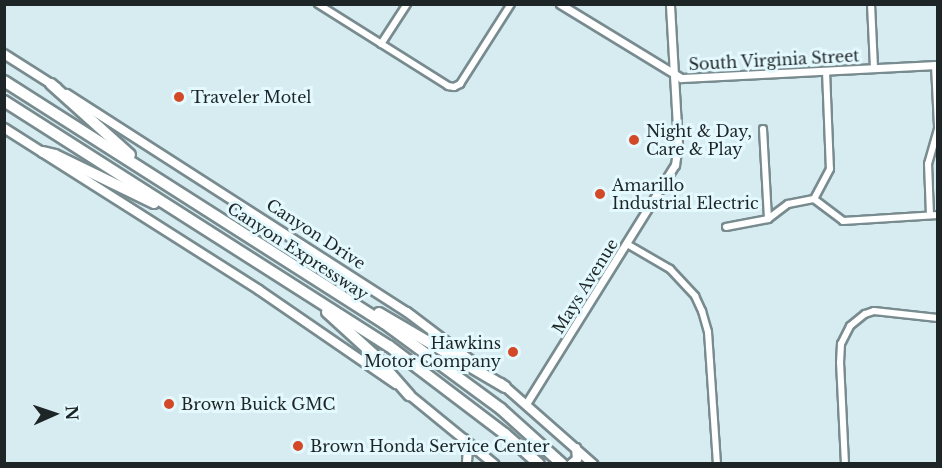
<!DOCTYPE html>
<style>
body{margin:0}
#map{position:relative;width:942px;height:468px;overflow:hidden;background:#d7ecf1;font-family:"Libre Baskerville",serif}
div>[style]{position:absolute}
.roads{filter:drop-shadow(2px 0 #788b8f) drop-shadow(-2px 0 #788b8f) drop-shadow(0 2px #788b8f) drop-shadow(0 -2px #788b8f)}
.minor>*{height:6px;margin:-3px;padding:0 3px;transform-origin:3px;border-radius:3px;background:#fff}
.tertiary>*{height:7px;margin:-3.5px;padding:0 3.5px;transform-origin:3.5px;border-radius:3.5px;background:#fff}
.secondary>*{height:8px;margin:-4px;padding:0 4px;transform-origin:4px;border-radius:4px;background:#fff}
.motorway>*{height:10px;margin:-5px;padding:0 5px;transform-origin:5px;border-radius:5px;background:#fff}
.dots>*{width:16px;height:16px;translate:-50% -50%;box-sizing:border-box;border:3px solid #e4f9fe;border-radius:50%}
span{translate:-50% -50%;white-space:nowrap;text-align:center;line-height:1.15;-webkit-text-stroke:6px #e4f9fe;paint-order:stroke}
.street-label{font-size:16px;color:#1e2527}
.poi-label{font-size:16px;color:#1e2527}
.left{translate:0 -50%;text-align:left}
.right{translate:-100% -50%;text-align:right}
.frame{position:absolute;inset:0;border:6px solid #1e2527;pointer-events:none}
.north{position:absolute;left:24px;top:384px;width:60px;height:60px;-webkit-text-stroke:4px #e4f9fe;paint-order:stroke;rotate:87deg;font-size:16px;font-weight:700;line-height:24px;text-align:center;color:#1e2527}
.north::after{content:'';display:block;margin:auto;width:21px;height:27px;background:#1e2527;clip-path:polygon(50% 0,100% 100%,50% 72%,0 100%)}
</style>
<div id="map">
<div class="roads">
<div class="minor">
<div style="left:318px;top:4px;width:154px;rotate:32.2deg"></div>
<div style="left:448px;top:86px;width:6px;rotate:9deg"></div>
<div style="left:454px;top:87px;width:7px;rotate:-27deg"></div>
<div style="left:460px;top:84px;width:95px;rotate:-57.5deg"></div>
<div style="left:871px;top:4px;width:64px;rotate:87.3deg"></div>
<div style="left:381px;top:44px;width:48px;rotate:-57deg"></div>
<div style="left:935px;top:65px;width:62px;rotate:87.2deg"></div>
<div style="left:826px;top:71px;width:98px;rotate:87.7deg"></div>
<div style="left:830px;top:169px;width:34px;rotate:118deg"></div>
<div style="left:814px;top:199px;width:36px;rotate:37deg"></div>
<div style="left:843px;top:221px;width:95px;rotate:-3.6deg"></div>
<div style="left:763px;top:129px;width:90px;rotate:86.8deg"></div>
<div style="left:930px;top:215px;width:51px;rotate:-92.2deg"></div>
<div style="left:928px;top:164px;width:36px;rotate:-74deg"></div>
<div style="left:726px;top:227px;width:43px;rotate:-10.8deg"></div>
<div style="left:768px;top:219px;width:25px;rotate:-37deg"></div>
<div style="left:788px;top:204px;width:26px;rotate:-11deg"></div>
<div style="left:627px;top:244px;width:50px;rotate:30.2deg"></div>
<div style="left:670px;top:269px;width:37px;rotate:47deg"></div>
<div style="left:695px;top:296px;width:17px;rotate:65deg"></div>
<div style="left:702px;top:311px;width:22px;rotate:74deg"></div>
<div style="left:708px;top:332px;width:132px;rotate:86.1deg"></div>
<div style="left:845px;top:464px;width:101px;rotate:-92.8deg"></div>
<div style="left:840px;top:363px;width:19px;rotate:-87deg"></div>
<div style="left:841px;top:344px;width:20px;rotate:-63deg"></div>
<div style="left:850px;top:326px;width:19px;rotate:-39deg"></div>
<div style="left:865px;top:314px;width:9px;rotate:-18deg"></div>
<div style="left:874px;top:311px;width:64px;rotate:6.2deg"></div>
</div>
<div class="tertiary">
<div style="left:560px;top:4px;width:142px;rotate:31.4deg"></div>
<div style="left:681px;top:78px;width:257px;rotate:-2.9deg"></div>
<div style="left:526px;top:404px;width:282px;rotate:-58.1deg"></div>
<div style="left:675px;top:165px;width:21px;rotate:-82deg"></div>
<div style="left:678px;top:144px;width:140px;rotate:-93.3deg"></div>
</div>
<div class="secondary">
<div style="left:4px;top:54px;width:62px;rotate:32.4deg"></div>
<div style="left:67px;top:94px;width:404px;rotate:32.7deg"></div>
<div style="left:407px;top:312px;width:93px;rotate:37.1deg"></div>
<div style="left:4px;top:128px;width:302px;rotate:32.4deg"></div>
<div style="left:259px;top:290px;width:166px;rotate:34.5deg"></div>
<div style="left:501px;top:383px;width:123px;rotate:41.4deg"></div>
<div style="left:406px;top:392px;width:114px;rotate:39.3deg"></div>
<div style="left:464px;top:439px;width:10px;rotate:66deg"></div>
<div style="left:468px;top:448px;width:16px;rotate:94deg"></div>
<div style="left:571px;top:464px;width:8px;rotate:-40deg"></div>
<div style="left:577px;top:459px;width:11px;rotate:-95deg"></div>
</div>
<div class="motorway">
<div style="left:4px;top:81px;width:451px;rotate:32.5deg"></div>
<div style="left:384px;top:323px;width:145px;rotate:36.3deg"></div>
<div style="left:501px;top:409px;width:82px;rotate:42deg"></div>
<div style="left:51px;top:84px;width:106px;rotate:41.9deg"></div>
<div style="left:4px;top:101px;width:456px;rotate:32.5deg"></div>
<div style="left:389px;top:346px;width:146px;rotate:37.2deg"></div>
<div style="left:505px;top:434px;width:45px;rotate:41.4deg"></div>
<div style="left:43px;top:152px;width:12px;rotate:14deg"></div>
<div style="left:55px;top:155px;width:110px;rotate:25.9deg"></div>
<div style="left:327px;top:312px;width:62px;rotate:42.4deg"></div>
<div style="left:373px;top:354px;width:55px;rotate:48.7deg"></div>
<div style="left:379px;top:313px;width:146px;rotate:30.4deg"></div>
</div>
</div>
<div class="dots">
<div style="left:179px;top:97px;background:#d34928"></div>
<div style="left:634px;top:140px;background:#d34928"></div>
<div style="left:600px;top:194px;background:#d34928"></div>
<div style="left:513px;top:352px;background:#d34928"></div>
<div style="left:169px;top:404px;background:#d34928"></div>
<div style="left:298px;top:446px;background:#d34928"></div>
</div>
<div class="street-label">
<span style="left:774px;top:60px;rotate:-3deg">South Virginia Street</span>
<span style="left:316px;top:234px;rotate:33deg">Canyon Drive</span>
<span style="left:298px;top:251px;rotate:33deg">Canyon Expressway</span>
<span style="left:585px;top:286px;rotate:-58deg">Mays Avenue</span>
</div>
<div class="poi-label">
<span class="left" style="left:191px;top:97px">Traveler Motel</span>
<span class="left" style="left:646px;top:140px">Night &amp; Day,<br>Care &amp; Play</span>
<span class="left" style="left:612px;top:194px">Amarillo<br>Industrial Electric</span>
<span class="right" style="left:501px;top:352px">Hawkins<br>Motor Company</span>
<span class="left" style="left:181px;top:404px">Brown Buick GMC</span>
<span class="left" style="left:310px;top:446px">Brown Honda Service Center</span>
</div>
<div class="frame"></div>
<div class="north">N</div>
</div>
